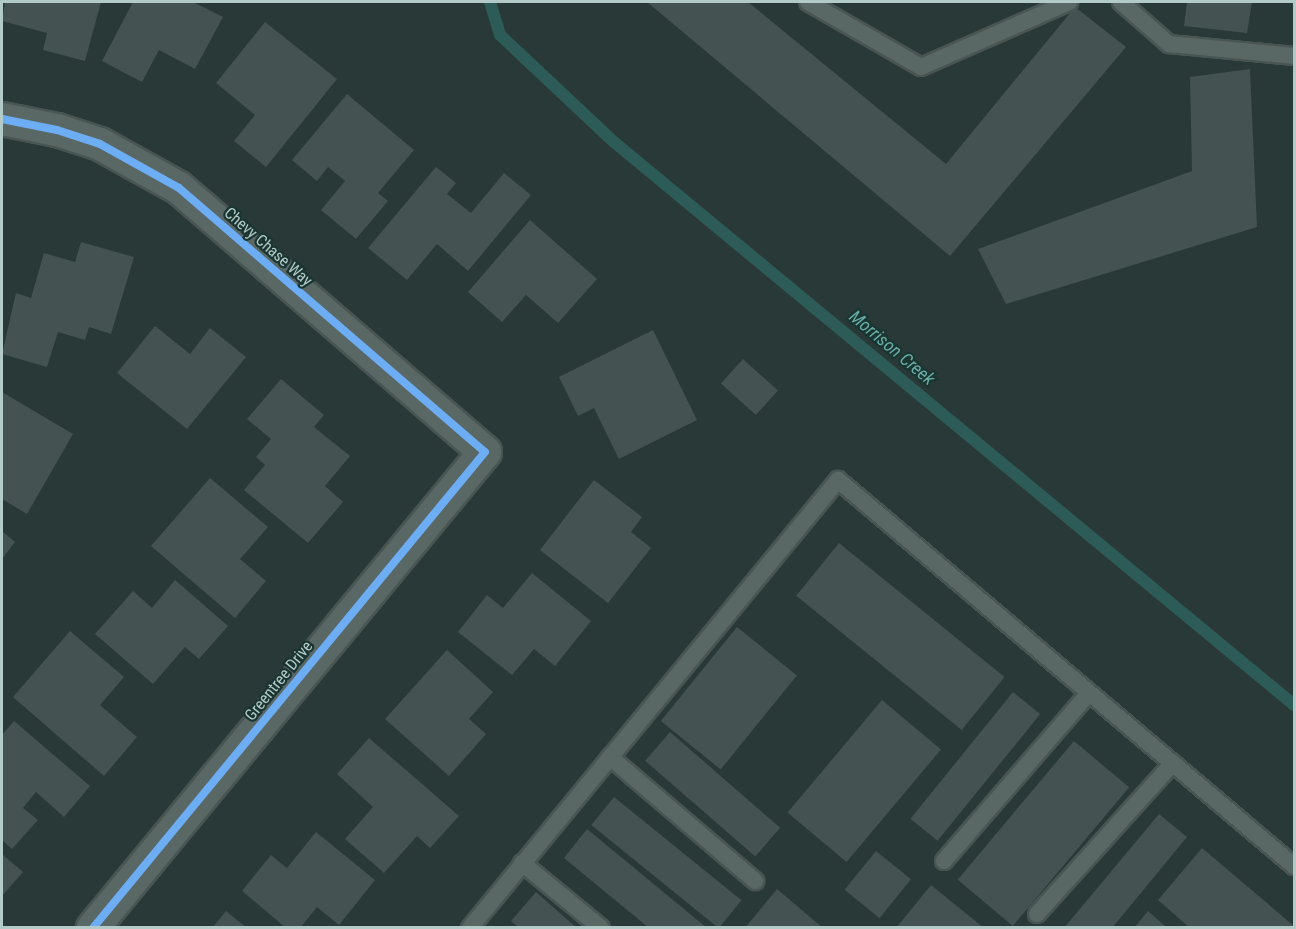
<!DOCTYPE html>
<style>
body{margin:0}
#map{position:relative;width:1296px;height:929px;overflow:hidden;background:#293937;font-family:"Roboto Condensed",sans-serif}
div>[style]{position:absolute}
.stream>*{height:12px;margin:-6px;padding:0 6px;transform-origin:6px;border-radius:6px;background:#2d5c58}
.building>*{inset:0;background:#445251;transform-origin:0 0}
.roads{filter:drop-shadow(2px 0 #495553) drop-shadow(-2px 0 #495553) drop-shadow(0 2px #495553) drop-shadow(0 -2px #495553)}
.service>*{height:16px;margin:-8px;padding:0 8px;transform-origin:8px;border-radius:8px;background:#596765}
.minor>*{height:32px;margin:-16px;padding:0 16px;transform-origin:16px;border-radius:16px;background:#596765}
.cycleway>*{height:8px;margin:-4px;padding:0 4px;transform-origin:4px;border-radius:4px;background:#6dadf4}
span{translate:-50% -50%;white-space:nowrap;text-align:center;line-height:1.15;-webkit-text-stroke:4.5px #1b3532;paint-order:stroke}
.street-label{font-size:16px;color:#b2cbc9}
.water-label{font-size:18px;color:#68ada6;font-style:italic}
.frame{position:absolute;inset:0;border:3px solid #b2cbc9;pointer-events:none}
</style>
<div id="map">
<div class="stream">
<div style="left:490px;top:2px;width:34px;rotate:73deg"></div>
<div style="left:500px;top:35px;width:156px;rotate:43.2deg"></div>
<div style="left:614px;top:142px;width:883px;rotate:39.62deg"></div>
</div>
<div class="building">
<div style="clip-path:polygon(5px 2px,101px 2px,85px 61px,43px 50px,47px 33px,2px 21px)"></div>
<div style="clip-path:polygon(133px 2px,193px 2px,223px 17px,195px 69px,159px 50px,142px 82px,102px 61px)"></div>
<div style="clip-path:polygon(647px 2px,748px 2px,946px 164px,1075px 7px,1126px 47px,950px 256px)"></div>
<div style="clip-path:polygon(1187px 2px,1252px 2px,1247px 33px,1184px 26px)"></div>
<div style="clip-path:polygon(265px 22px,337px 79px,266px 167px,234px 141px,255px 115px,216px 83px)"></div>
<div style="clip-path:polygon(1250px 69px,1257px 227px,1006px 304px,978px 249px,1192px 171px,1190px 77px)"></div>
<div style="clip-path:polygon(347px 94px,414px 150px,378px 193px,388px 201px,356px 239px,321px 210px,345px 181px,328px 167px,317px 181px,292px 160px)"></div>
<div style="clip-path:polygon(436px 167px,456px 183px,447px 194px,471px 213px,504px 173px,531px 195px,468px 271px,437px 244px,407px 280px,368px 248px)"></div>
<div style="clip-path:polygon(530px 220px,597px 279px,558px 323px,526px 295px,502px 322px,468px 292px)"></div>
<div style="clip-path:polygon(81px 242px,134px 257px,111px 334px,89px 327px,85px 340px,58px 332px,47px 367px,2px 354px,16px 293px,31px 298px,44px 253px,75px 262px)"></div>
<div style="clip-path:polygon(155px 326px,190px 354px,210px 328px,246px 357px,187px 429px,117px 373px)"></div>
<div style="clip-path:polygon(653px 330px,697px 420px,619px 459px,594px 408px,578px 416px,559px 377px)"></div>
<div style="left:743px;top:359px;width:47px;height:33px;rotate:42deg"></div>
<div style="clip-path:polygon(281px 379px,324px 415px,314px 427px,350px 456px,325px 486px,343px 502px,308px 543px,244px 490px,265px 465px,256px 457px,271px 439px,247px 419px)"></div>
<div style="clip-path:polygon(2px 392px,73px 434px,27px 514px,2px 499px)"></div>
<div style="clip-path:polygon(210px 478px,268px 527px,240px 559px,266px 581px,235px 618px,151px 546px)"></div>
<div style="clip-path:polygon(594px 480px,642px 517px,631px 532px,651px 548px,608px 603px,540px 550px)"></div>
<div style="clip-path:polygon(2px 531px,15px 542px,2px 559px)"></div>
<div style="left:839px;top:543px;width:213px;height:68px;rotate:39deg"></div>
<div style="clip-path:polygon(532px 573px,591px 621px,555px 666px,534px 649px,512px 675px,458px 632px,487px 595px,503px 608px)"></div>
<div style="clip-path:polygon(175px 580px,228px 626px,199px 659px,185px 647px,153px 684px,95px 634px,133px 591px,152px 608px)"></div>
<div style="left:737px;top:627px;width:77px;height:121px;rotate:39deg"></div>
<div style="clip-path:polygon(70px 631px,124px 677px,100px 705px,137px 737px,104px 776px,13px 697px)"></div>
<div style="clip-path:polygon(447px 650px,493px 692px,469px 719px,486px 734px,449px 776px,385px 719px)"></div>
<div style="left:1013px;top:692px;width:35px;height:163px;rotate:39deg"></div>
<div style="left:882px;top:700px;width:77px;height:147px;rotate:40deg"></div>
<div style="clip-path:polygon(14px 721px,90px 786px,64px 817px,36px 792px,23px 808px,38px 820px,12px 849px,2px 840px,2px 735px)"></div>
<div style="left:670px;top:732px;width:146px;height:38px;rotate:41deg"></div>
<div style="clip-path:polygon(369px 738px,459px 816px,430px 848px,417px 836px,384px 873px,345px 839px,373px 807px,337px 774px)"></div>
<div style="left:1074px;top:741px;width:72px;height:181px;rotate:40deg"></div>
<div style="left:614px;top:797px;width:164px;height:36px;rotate:39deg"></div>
<div style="clip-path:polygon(1159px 814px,1187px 837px,1112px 928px,1064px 928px)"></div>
<div style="clip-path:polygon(587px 829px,707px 928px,649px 928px,564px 858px)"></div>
<div style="clip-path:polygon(316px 832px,375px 880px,339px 925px,317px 907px,300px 928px,286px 928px,242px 891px,271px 855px,287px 868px)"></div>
<div style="clip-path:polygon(1202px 848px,1294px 926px,1294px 928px,1190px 928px,1158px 900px)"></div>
<div style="left:876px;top:851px;width:45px;height:50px;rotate:39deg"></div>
<div style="clip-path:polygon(2px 854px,23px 872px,2px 896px)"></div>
<div style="clip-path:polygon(931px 885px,984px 928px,896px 928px)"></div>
<div style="clip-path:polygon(777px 889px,823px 928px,745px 928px)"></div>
<div style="clip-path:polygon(536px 892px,577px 928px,519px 928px,511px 921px)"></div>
<div style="clip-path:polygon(226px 911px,247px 928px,212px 928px)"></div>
<div style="clip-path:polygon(1148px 911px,1167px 928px,1134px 928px)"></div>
</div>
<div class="roads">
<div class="service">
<div style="left:808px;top:2px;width:130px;rotate:29.9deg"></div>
<div style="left:921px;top:67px;width:162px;rotate:-23.7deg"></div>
<div style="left:1121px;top:2px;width:64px;rotate:41.2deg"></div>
<div style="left:1169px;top:44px;width:126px;rotate:5.5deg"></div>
<div style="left:610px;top:757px;width:191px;rotate:40.5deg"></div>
<div style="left:944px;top:861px;width:221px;rotate:-49.2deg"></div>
<div style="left:522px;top:863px;width:102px;rotate:39.4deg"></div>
<div style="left:1037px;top:914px;width:203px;rotate:-48deg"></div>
<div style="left:470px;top:928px;width:580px;rotate:-50.6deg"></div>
<div style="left:838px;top:480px;width:597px;rotate:40.25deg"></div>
</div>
<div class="minor">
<div style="left:2px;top:119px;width:56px;rotate:11.3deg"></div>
<div style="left:57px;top:130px;width:45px;rotate:18deg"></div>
<div style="left:100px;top:144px;width:90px;rotate:29.1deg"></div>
<div style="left:179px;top:188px;width:404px;rotate:40.8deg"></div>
<div style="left:485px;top:452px;width:617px;rotate:129.47deg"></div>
</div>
</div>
<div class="cycleway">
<div style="left:2px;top:119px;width:56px;rotate:11.3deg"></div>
<div style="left:57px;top:130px;width:45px;rotate:18deg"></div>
<div style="left:100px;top:144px;width:90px;rotate:29.1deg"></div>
<div style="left:179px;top:188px;width:404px;rotate:40.8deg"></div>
<div style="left:485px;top:452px;width:617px;rotate:129.47deg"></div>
</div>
<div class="street-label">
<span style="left:268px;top:247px;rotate:41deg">Chevy Chase Way</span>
<span style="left:279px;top:681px;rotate:-51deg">Greentree Drive</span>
</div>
<div class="water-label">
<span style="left:892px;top:348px;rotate:40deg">Morrison Creek</span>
</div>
<div class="frame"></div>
</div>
